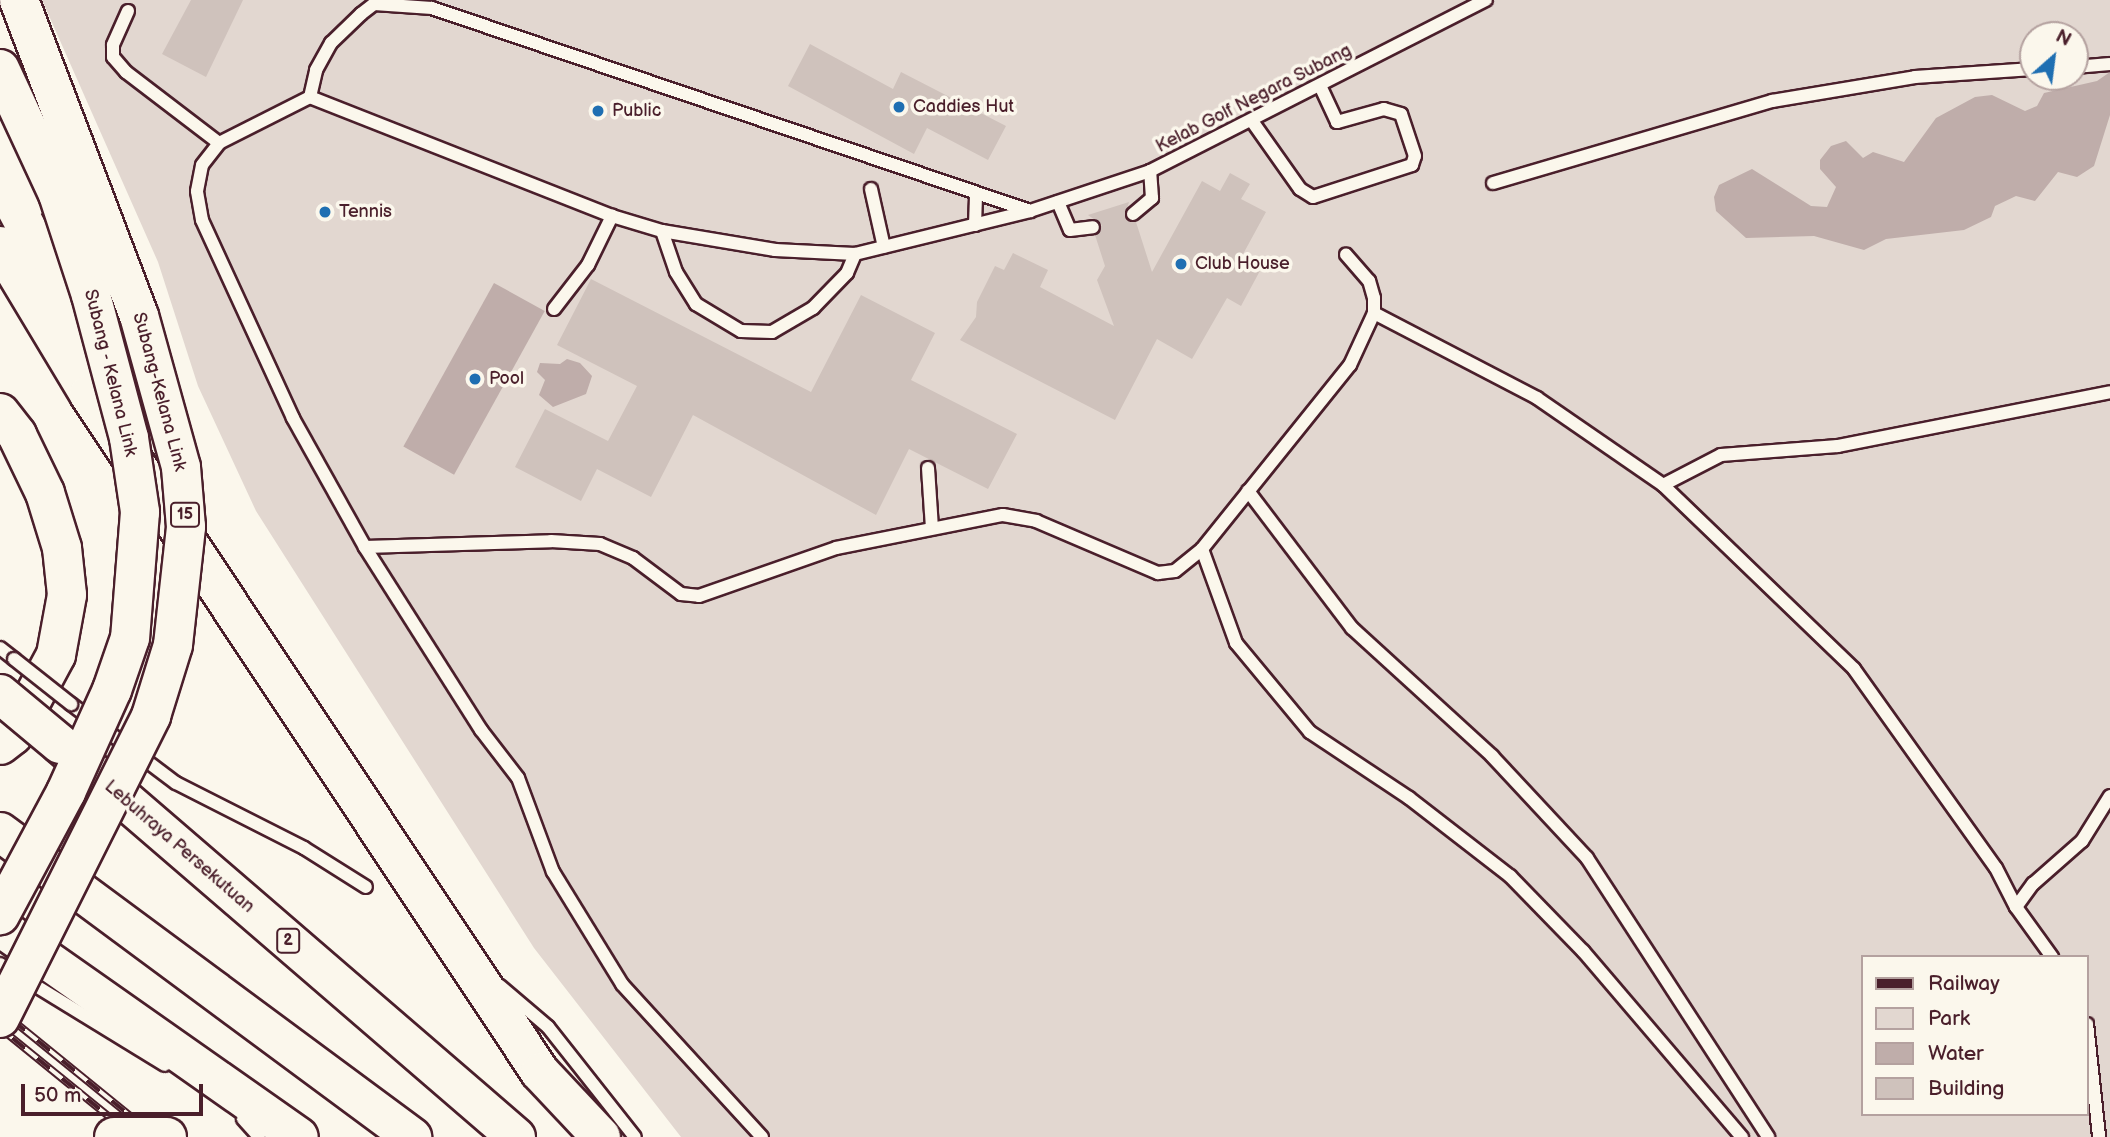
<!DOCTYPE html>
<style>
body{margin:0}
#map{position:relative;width:2110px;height:1137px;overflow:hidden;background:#fbf7ec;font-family:"Balsamiq Sans",sans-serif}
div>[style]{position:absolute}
.green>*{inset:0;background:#e2d7d0}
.water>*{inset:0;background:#bfadaa;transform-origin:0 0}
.building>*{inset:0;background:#cfc2bc}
.roads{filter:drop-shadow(2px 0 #4a1f2b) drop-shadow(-2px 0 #4a1f2b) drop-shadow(0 2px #4a1f2b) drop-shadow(0 -2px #4a1f2b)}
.service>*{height:12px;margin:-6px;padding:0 6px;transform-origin:6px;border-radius:6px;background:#fbf7ec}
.trunk>*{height:38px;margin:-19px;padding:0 19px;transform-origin:19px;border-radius:19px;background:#fbf7ec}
.rail>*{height:8px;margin-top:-4px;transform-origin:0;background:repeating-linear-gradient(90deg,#fbf7ec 0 16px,#4a1f2b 0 32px);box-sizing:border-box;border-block:2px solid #4a1f2b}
.bridges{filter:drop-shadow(2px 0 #4a1f2b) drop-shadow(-2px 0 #4a1f2b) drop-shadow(0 2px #4a1f2b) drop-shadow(0 -2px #4a1f2b)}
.service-bridge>*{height:12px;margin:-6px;padding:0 6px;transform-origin:6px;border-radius:6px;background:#fbf7ec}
.primary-bridge>*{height:38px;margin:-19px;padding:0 19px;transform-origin:19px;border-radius:19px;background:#fbf7ec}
.trunk-bridge>*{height:38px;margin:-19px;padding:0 19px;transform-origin:19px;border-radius:19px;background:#fbf7ec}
.dots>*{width:19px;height:19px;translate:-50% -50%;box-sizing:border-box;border:4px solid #fbf7ec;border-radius:50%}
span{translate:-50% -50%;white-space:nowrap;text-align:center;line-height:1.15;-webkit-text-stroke:7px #fbf7ec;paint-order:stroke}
.shield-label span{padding:2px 5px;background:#fbf7ec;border:2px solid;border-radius:5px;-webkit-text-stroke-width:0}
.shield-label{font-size:16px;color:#4a1f2b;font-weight:700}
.street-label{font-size:18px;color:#4a1f2b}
.poi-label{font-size:18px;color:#4a1f2b}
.left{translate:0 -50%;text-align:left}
.legend{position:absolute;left:1861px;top:955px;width:228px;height:161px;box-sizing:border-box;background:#fbf7ec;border:2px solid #b4a19f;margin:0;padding:9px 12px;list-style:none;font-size:21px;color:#4a1f2b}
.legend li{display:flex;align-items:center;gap:14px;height:35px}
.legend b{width:35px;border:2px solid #b4a19f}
.north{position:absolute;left:2019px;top:21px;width:70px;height:70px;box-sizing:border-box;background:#fbf7ec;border:2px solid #b4a19f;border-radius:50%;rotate:28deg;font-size:19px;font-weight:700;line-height:28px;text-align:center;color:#4a1f2b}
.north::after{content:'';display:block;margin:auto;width:24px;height:32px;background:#1f6fb2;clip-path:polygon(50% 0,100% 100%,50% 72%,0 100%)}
.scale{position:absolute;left:21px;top:1084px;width:182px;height:32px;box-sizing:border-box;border:4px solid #4a1f2b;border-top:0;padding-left:9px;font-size:21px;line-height:24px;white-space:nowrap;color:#4a1f2b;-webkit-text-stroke:5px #fbf7ec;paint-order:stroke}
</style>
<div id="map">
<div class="green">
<div style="clip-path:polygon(evenodd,42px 0,2110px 0,2110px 1137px,681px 1137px,534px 948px,256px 511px,198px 386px,158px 262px,42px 0,2033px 35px,2075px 35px,2075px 77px,2033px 77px,2033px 35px,42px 0,1863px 957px,2087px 957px,2087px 1114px,1863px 1114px,1863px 957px)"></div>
</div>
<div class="water">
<div style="clip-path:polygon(2110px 72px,2110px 115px,2094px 166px,2077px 177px,2058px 172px,2035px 201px,2016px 196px,1995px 206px,1991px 217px,1964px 230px,1886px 239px,1864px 250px,1814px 236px,1746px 238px,1716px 211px,1714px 197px,1719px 185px,1752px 169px,1811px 206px,1827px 207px,1836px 187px,1820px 169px,1820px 160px,1831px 146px,1846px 141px,1863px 158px,1873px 152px,1904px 162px,1936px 118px,1975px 97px,1992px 95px,2025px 111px,2037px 106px,2044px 93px,2097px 81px)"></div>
<div style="left:494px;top:283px;width:58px;height:187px;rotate:29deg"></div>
<div style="clip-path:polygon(567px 359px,580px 363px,592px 376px,586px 394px,553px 407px,539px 395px,545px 380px,537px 372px,540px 363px,560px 364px)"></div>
</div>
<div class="building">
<div style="clip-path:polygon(191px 0,243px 0,206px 77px,162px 54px)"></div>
<div style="clip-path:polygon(810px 44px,893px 89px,901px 72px,1006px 126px,988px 160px,927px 128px,914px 154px,788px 86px)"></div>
<div style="clip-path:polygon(1230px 173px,1250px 184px,1241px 199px,1266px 212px,1242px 256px,1262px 267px,1241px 306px,1227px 298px,1192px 359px,1157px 339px,1115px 420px,960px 340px,976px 317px,977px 302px,995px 266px,1004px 270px,1013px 253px,1048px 270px,1040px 287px,1114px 326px,1097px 280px,1105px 266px,1095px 235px,1102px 225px,1088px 215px,1129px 202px,1125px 216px,1136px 222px,1152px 272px,1202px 181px,1220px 191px)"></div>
<div style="clip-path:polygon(591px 279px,811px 392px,861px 295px,935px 333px,911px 380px,1017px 434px,988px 489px,909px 449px,876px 515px,693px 415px,651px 497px,597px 469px,581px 501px,515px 467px,545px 409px,608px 441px,637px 386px,557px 345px)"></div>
</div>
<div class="roads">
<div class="service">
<div style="left:128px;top:11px;width:37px;rotate:114deg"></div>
<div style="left:113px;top:45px;width:12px;rotate:90deg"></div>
<div style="left:113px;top:57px;width:20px;rotate:49deg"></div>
<div style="left:126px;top:72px;width:117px;rotate:37.4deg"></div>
<div style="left:2075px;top:67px;width:35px;rotate:-5deg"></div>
<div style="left:310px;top:97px;width:28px;rotate:-77deg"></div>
<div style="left:316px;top:70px;width:31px;rotate:-61deg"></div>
<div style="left:331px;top:43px;width:42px;rotate:-44deg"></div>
<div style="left:361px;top:14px;width:16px;rotate:-38deg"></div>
<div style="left:374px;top:4px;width:58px;rotate:3.9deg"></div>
<div style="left:432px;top:8px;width:632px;rotate:18.75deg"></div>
<div style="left:1252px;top:121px;width:83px;rotate:54.8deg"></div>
<div style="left:1300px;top:189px;width:15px;rotate:32deg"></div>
<div style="left:1313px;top:197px;width:104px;rotate:-17.9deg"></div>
<div style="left:1412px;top:165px;width:9px;rotate:-72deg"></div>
<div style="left:1415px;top:156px;width:44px;rotate:-108.4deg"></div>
<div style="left:1401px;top:114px;width:18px;rotate:-164deg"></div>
<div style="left:1384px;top:109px;width:49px;rotate:164.5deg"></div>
<div style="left:1337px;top:122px;width:40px;rotate:-115deg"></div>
<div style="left:1493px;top:183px;width:291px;rotate:-16.4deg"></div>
<div style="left:1772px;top:101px;width:145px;rotate:-9.5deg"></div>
<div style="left:1915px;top:77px;width:118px;rotate:-3.9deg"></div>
<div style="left:871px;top:189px;width:59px;rotate:77.4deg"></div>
<div style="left:1058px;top:202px;width:30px;rotate:67deg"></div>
<div style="left:1070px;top:230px;width:23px;rotate:-7deg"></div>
<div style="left:1133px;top:214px;width:25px;rotate:-40deg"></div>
<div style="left:1152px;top:198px;width:27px;rotate:-94deg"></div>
<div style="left:975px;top:225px;width:31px;rotate:-88deg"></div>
<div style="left:662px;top:231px;width:43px;rotate:71.1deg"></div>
<div style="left:676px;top:272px;width:38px;rotate:58deg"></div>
<div style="left:696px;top:304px;width:52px;rotate:31deg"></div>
<div style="left:741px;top:331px;width:31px;rotate:2deg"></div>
<div style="left:772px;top:332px;width:48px;rotate:-30.3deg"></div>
<div style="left:813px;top:308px;width:49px;rotate:-45.8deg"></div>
<div style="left:847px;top:273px;width:21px;rotate:-67deg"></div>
<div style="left:554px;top:309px;width:56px;rotate:-52.3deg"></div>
<div style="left:588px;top:265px;width:55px;rotate:-63.9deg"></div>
<div style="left:1374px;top:313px;width:184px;rotate:27.5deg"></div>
<div style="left:1537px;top:398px;width:153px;rotate:34.6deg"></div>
<div style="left:1663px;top:485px;width:265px;rotate:43.9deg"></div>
<div style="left:1854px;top:669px;width:244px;rotate:54.5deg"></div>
<div style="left:1996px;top:868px;width:44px;rotate:62.9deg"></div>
<div style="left:2016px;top:907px;width:62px;rotate:54.2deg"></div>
<div style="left:928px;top:468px;width:60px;rotate:86.2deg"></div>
<div style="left:1663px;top:485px;width:65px;rotate:-27.3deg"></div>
<div style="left:1721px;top:455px;width:117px;rotate:-4.4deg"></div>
<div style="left:1838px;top:446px;width:277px;rotate:-11.2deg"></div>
<div style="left:1248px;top:491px;width:172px;rotate:52.8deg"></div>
<div style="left:1352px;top:628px;width:190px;rotate:42.4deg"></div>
<div style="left:1492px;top:756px;width:139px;rotate:47deg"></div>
<div style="left:1587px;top:858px;width:333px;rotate:57deg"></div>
<div style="left:365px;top:547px;width:186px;rotate:-1.8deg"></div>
<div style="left:551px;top:541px;width:49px;rotate:3.5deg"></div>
<div style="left:600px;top:544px;width:36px;rotate:23deg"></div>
<div style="left:633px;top:558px;width:60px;rotate:36.9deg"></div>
<div style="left:681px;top:594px;width:18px;rotate:6deg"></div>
<div style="left:699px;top:596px;width:145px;rotate:-19.3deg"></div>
<div style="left:836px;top:548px;width:170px;rotate:-11.2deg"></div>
<div style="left:1003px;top:515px;width:34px;rotate:10deg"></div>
<div style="left:1036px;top:521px;width:133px;rotate:23.1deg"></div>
<div style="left:1158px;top:573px;width:17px;rotate:-7deg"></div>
<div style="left:1175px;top:571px;width:35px;rotate:-39deg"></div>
<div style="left:1202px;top:549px;width:236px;rotate:-51.2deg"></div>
<div style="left:1350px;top:365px;width:57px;rotate:-65.2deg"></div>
<div style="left:1374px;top:313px;width:15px;rotate:-90deg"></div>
<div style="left:1374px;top:298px;width:18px;rotate:-106deg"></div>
<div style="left:1369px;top:281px;width:35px;rotate:-131deg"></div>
<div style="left:1202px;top:549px;width:100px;rotate:70.1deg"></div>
<div style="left:1236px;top:643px;width:116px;rotate:50.3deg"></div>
<div style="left:1310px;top:732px;width:119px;rotate:33.7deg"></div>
<div style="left:1409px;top:798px;width:128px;rotate:37.7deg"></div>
<div style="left:1510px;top:876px;width:105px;rotate:45.8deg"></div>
<div style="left:1583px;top:951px;width:245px;rotate:49.5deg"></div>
<div style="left:0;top:648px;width:18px;rotate:38deg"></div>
<div style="left:71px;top:704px;width:131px;rotate:37deg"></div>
<div style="left:176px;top:783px;width:144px;rotate:26.9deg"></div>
<div style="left:304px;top:848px;width:73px;rotate:32.2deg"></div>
<div style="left:2016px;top:907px;width:29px;rotate:-54deg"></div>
<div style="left:2033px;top:884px;width:65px;rotate:-41.3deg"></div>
<div style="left:2082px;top:841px;width:53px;rotate:-58.1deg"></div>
<div style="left:0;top:964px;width:193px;rotate:31.5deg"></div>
<div style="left:500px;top:986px;width:63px;rotate:40.5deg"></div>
<div style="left:548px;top:1027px;width:140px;rotate:51.7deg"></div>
<div style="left:2087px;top:1024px;width:114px;rotate:83.9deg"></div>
<div style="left:243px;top:1119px;width:24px;rotate:48deg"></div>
<div style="left:762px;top:1137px;width:207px;rotate:-132.5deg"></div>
<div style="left:622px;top:984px;width:132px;rotate:-121.6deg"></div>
<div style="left:553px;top:872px;width:100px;rotate:-110.4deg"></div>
<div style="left:518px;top:778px;width:61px;rotate:-127.6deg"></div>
<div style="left:481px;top:730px;width:217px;rotate:-122.4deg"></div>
<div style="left:365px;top:547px;width:148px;rotate:-119.2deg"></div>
<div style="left:293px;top:418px;width:218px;rotate:-114.7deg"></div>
<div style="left:202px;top:220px;width:29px;rotate:-100deg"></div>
<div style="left:197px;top:191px;width:26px;rotate:-79deg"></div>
<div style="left:202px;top:165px;width:28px;rotate:-52deg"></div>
<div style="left:219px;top:143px;width:102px;rotate:-26.8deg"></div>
<div style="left:310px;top:97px;width:325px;rotate:21.5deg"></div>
<div style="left:612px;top:216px;width:52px;rotate:16.7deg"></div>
<div style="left:662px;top:231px;width:115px;rotate:9.5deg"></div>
<div style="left:775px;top:250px;width:80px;rotate:2.9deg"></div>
<div style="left:855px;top:254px;width:180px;rotate:-13.8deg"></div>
<div style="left:1030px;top:211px;width:126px;rotate:-18.4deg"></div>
<div style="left:1150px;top:171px;width:377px;rotate:-27deg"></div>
</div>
<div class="trunk">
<div style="left:0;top:137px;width:68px;rotate:61.9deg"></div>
<div style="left:0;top:178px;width:132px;rotate:61.9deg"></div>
<div style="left:62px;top:294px;width:60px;rotate:74.6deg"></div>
<div style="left:0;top:246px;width:173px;rotate:59deg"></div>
<div style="left:89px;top:394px;width:814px;rotate:56.37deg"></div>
<div style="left:540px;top:1072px;width:89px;rotate:46.8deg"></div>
<div style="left:0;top:413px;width:28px;rotate:52deg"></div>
<div style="left:17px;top:435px;width:64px;rotate:64.2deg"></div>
<div style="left:45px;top:493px;width:58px;rotate:72.8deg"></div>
<div style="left:62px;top:548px;width:47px;rotate:83.9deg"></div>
<div style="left:67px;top:595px;width:61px;rotate:100.4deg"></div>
<div style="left:56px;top:655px;width:91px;rotate:118.3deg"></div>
<div style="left:13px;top:735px;width:16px;rotate:142deg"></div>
<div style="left:60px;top:744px;width:602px;rotate:40.76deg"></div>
<div style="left:0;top:832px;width:513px;rotate:36.51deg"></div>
<div style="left:0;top:927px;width:365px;rotate:35.1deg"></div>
</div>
</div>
<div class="rail">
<div style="left:0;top:1010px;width:201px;rotate:39.1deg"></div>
<div style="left:0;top:1028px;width:173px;rotate:39.1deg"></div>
</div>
<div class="bridges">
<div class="service-bridge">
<div style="left:14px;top:659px;width:73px;rotate:38.3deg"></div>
</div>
<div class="primary-bridge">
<div style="left:0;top:69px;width:138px;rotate:65.1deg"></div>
<div style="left:58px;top:194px;width:106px;rotate:71.9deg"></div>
<div style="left:91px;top:295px;width:148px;rotate:75.1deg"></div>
<div style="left:129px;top:438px;width:75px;rotate:81.5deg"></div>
<div style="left:140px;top:512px;width:126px;rotate:94.5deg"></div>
<div style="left:130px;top:638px;width:55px;rotate:109.1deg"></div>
<div style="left:112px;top:690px;width:112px;rotate:114.3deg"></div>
<div style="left:66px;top:792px;width:140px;rotate:118.2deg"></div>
<div style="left:0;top:1018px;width:338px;rotate:-63.4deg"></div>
<div style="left:151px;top:716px;width:74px;rotate:-72.8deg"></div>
<div style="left:173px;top:645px;width:119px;rotate:-83.7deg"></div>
<div style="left:186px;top:527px;width:60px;rotate:-94.8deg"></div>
<div style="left:181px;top:467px;width:157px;rotate:-105.5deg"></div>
<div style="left:139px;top:316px;width:338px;rotate:-110.8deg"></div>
</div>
<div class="trunk-bridge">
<div style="left:0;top:694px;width:78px;rotate:39.8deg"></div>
<div style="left:114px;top:1137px;width:53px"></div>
</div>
</div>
<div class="dots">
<div style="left:899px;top:107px;background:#1f6fb2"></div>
<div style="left:598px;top:111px;background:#1f6fb2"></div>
<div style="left:325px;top:212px;background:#1f6fb2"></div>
<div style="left:1181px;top:264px;background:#1f6fb2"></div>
<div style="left:475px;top:379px;background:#1f6fb2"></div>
</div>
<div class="shield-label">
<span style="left:185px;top:515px">15</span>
<span style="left:288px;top:941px">2</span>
</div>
<div class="street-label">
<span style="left:1254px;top:99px;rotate:-27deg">Kelab Golf Negara Subang</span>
<span style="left:110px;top:373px;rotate:76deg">Subang - Kelana Link</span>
<span style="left:159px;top:392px;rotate:75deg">Subang-Kelana Link</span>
<span style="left:179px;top:847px;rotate:41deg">Lebuhraya Persekutuan</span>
</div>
<div class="poi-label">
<span class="left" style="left:913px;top:107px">Caddies Hut</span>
<span class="left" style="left:612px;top:111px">Public</span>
<span class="left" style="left:339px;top:212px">Tennis</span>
<span class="left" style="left:1195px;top:264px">Club House</span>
<span class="left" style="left:489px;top:379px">Pool</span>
</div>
<ul class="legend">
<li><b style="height:9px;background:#4a1f2b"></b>Railway</li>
<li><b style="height:19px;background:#e2d7d0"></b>Park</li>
<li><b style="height:19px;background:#bfadaa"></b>Water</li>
<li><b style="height:19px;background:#cfc2bc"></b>Building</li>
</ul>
<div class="north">N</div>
<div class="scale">50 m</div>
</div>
